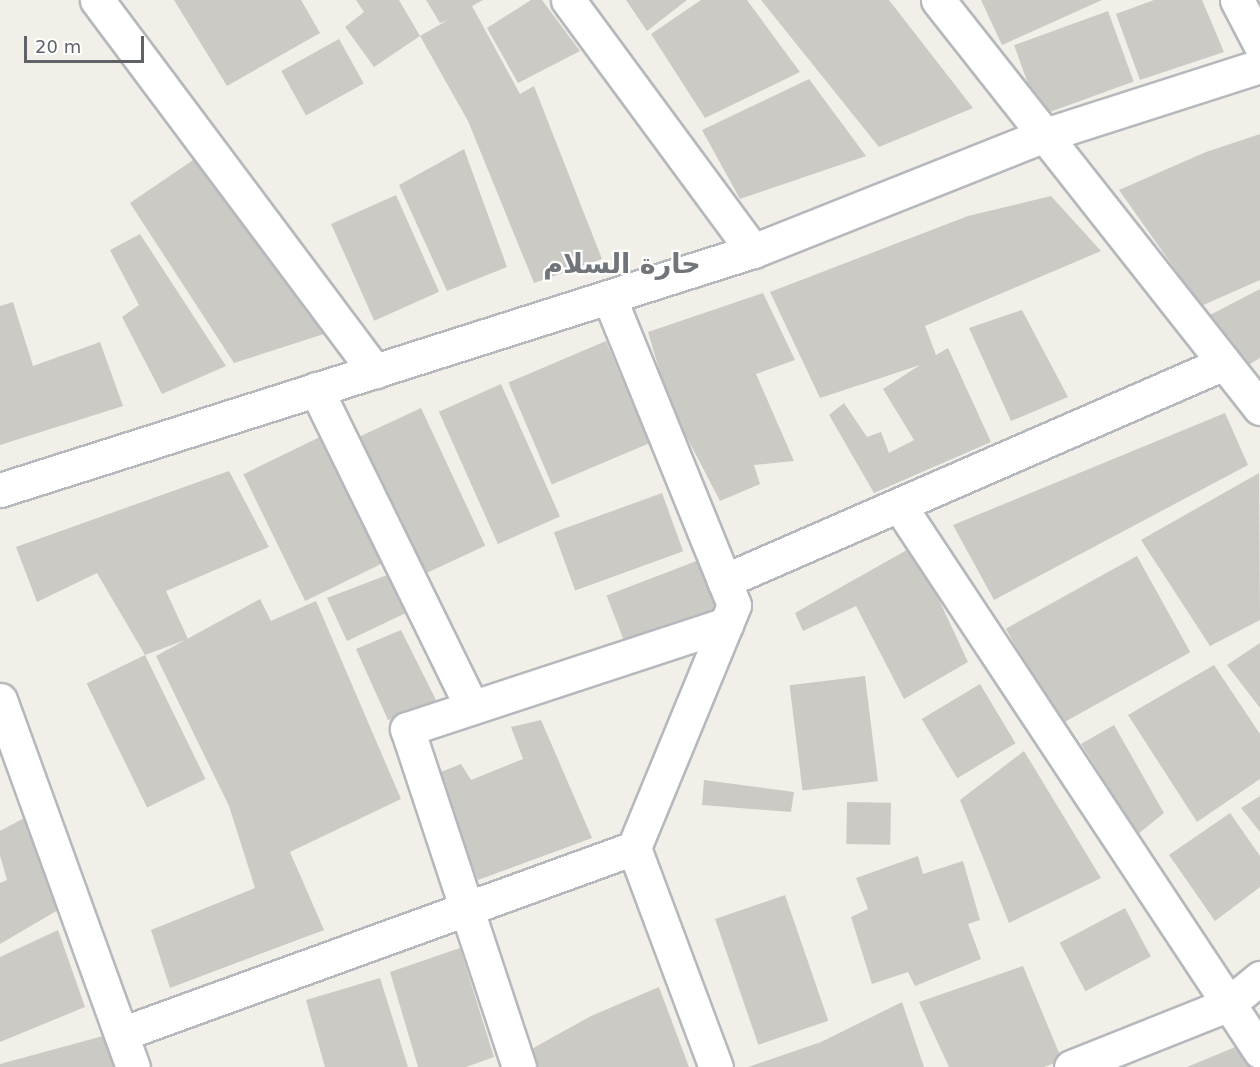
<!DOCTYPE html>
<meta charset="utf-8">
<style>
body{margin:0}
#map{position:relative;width:1260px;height:1067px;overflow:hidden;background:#f1efe8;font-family:"DejaVu Sans","Noto Naskh Arabic",sans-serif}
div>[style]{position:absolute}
.building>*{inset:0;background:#cccac5;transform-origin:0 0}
.roads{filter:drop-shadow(2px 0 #b5b8bc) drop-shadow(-2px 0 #b5b8bc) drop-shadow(0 2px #b5b8bc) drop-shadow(0 -2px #b5b8bc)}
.minor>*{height:33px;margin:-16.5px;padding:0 16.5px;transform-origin:16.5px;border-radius:16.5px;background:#fff}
span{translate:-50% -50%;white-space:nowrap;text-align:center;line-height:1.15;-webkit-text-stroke:4.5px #fff;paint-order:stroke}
.district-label{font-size:27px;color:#70757a;font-weight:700}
.scale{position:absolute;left:24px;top:36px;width:120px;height:27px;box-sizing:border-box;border:3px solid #5f6368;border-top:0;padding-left:8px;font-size:18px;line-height:21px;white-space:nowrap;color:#5f6368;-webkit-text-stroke:4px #fff;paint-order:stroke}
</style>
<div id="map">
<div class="building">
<div style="clip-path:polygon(174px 0,301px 0,320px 33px,227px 86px)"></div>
<div style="clip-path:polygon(356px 0,399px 0,420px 36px,374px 67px,345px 27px,364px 12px)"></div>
<div style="clip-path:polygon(426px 0,483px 0,472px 6px,520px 94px,534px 86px,602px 259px,534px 283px,468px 121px,420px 36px,448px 20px,440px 23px)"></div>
<div style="clip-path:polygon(531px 0,542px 0,580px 51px,518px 83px,487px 28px)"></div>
<div style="clip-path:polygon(626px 0,687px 0,647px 31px)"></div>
<div style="clip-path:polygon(701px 0,747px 0,800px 72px,705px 118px,651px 34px)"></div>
<div style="clip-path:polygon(761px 0,889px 0,973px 108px,879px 147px)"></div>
<div style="clip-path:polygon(981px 0,1102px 0,1002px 45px)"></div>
<div style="clip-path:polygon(1154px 0,1202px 0,1224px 52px,1140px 80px,1116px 14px)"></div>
<div style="left:1108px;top:11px;width:75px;height:100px;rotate:70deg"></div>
<div style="left:339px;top:39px;width:51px;height:66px;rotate:61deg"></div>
<div style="clip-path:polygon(809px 79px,866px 156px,740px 199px,702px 130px)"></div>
<div style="clip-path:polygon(1260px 134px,1260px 280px,1201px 306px,1119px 190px,1206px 152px)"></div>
<div style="clip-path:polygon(464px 149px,507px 267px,447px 291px,399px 185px)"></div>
<div style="clip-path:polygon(196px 158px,324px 334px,234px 363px,130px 203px)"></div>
<div style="left:396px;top:195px;width:106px;height:71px;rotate:66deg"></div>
<div style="clip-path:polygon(1051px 196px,1101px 251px,925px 326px,936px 355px,948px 348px,991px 442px,874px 493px,829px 415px,844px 403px,867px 437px,881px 432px,889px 453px,914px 440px,883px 389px,920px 365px,820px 398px,770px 292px,968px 216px)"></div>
<div style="clip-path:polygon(140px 234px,226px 366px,162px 394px,122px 317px,139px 305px,110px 250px)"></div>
<div style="clip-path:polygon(1260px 289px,1260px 358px,1245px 367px,1206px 317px)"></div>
<div style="clip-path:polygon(763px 293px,795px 360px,756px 374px,794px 461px,754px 465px,760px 484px,720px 501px,669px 403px,648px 332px)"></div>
<div style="clip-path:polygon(13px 302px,33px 366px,100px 342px,123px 406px,0 445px,0 306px)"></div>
<div style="clip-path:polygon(1022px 310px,1068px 397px,1011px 421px,969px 328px)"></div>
<div style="left:606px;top:341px;width:111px;height:106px;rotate:67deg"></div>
<div style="left:501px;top:384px;width:145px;height:68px;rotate:66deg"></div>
<div style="left:421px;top:408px;width:152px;height:70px;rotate:65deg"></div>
<div style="clip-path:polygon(1225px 413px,1248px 465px,994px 600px,953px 525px)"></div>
<div style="left:326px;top:434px;width:141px;height:92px;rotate:64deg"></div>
<div style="clip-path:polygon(229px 471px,269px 547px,166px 591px,188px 639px,145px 655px,97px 573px,37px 602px,16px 547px)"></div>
<div style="clip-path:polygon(1259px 473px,1260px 620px,1210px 646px,1141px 540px)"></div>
<div style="left:662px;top:493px;width:62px;height:115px;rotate:70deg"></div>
<div style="clip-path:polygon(914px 546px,968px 662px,904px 699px,856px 606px,803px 631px,795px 613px)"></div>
<div style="left:1137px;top:556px;width:110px;height:150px;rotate:61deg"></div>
<div style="left:699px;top:560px;width:56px;height:99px;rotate:69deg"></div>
<div style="clip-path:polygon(387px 575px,408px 612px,347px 641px,327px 598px)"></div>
<div style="clip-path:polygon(260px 599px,271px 621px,316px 601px,401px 799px,290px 852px,324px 930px,170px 988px,151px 930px,255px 888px,229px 806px,156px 656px)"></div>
<div style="clip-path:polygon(401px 630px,438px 704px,388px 720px,356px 649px)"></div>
<div style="clip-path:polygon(1260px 643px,1260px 708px,1227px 665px)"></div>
<div style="left:145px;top:655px;width:138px;height:65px;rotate:64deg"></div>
<div style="clip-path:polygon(1214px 665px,1260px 734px,1260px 779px,1197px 822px,1128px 715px)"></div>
<div style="left:865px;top:676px;width:106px;height:76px;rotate:83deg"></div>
<div style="left:980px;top:684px;width:69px;height:68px;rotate:59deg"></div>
<div style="clip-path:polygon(541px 720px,592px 838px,478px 880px,436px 774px,461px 764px,471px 780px,523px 759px,511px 727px)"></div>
<div style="clip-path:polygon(1114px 725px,1164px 813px,1138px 834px,1081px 744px)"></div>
<div style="clip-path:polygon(1024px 751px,1101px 878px,1009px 923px,960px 800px)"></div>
<div style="clip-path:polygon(704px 780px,794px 792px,791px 812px,702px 805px)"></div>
<div style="clip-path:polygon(1260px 796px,1260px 832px,1241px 808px)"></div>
<div style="left:847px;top:802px;width:44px;height:42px;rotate:1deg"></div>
<div style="clip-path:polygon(1230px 813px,1260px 856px,1260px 887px,1215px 921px,1169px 855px)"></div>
<div style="clip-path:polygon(26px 817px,58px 910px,0 944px,0 883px,7px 880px,0 855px,0 831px)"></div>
<div style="clip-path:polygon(918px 856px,923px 874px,963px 861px,980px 920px,968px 924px,981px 959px,915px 986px,908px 972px,872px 984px,851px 917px,868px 909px,856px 878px)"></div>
<div style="left:785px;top:895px;width:133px;height:74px;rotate:71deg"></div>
<div style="left:1125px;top:908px;width:55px;height:74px;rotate:62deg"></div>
<div style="clip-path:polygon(58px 930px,85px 1007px,0 1042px,0 957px)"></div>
<div style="clip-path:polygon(460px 948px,494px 1057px,466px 1067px,418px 1067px,390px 972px)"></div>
<div style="clip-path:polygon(1023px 966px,1062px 1060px,1044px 1067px,949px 1067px,919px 1002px)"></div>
<div style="clip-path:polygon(380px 978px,408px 1067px,325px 1067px,306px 1000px)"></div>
<div style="clip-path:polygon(659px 987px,689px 1067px,533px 1067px,528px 1051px,591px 1016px)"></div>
<div style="clip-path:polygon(902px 1002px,924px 1067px,748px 1067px,821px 1042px)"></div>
<div style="clip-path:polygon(103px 1036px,114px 1067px,0 1067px,0 1064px)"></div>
<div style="clip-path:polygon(1240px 1045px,1253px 1067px,1187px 1067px)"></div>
</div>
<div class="roads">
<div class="minor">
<div style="left:97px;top:0;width:464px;rotate:53.2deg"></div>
<div style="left:568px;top:0;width:312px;rotate:53.6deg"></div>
<div style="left:938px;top:0;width:520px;rotate:51.72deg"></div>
<div style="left:1237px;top:0;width:50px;rotate:62.4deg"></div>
<div style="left:609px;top:297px;width:332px;rotate:67.9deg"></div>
<div style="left:734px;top:605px;width:263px;rotate:112.4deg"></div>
<div style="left:634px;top:848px;width:234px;rotate:69.5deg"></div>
<div style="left:316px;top:389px;width:354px;rotate:63.9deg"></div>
<div style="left:0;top:490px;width:790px;rotate:-17.61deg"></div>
<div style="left:753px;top:251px;width:314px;rotate:-21.7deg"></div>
<div style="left:1045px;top:135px;width:226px;rotate:-17.8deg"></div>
<div style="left:899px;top:505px;width:655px;rotate:56.53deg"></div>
<div style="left:724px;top:581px;width:545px;rotate:-23.56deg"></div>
<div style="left:0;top:700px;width:390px;rotate:70.1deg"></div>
<div style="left:121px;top:1034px;width:546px;rotate:-19.93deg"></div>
<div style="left:519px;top:1067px;width:356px;rotate:-108.3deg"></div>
<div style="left:407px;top:729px;width:336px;rotate:-18.2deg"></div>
<div style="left:1071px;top:1067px;width:168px;rotate:-21.7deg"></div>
<div style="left:1227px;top:1005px;width:43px;rotate:-39.3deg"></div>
</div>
</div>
<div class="district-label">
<span style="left:622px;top:264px">حارة السلام</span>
</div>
<div class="scale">20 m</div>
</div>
